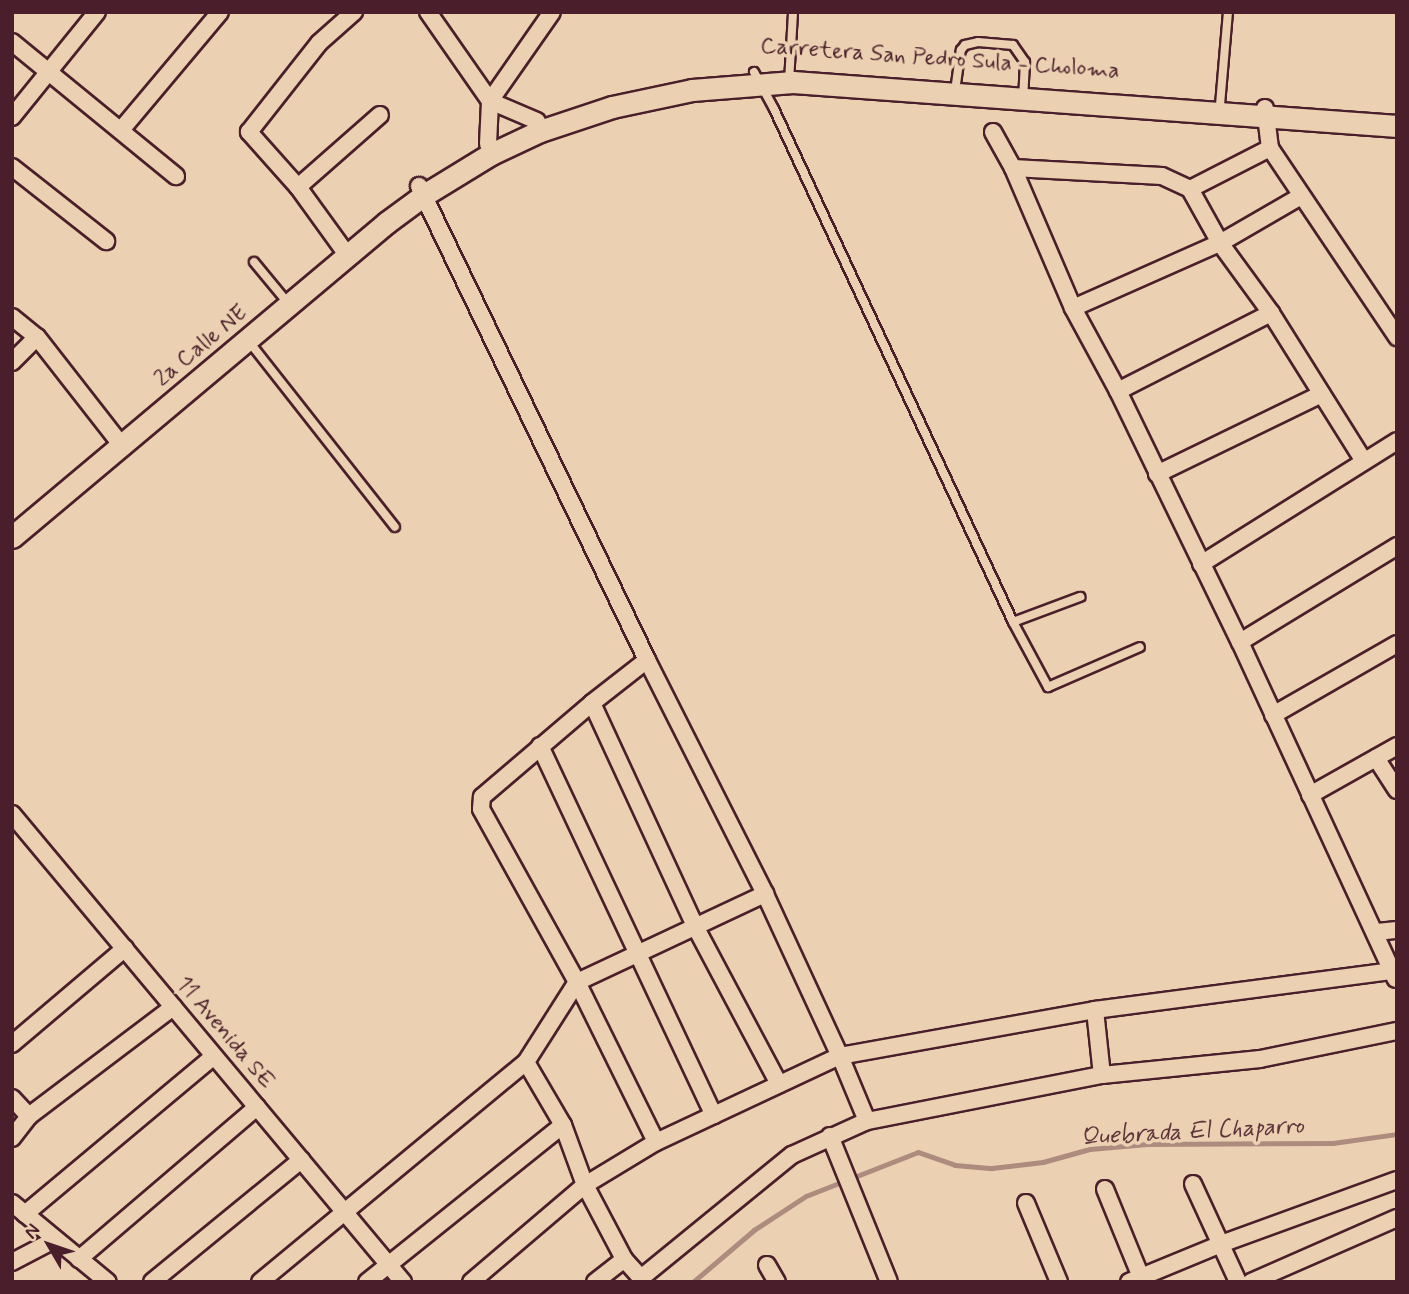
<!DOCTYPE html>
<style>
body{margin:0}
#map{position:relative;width:1409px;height:1294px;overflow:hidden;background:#ebd0b2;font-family:Mynerve,sans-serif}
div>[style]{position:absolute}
.stream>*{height:4.5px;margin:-2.25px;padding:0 2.25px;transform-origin:2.25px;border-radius:2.25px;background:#ad8c7f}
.roads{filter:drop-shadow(2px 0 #4a1f2b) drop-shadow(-2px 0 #4a1f2b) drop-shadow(0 2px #4a1f2b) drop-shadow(0 -2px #4a1f2b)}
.lane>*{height:8px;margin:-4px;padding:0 4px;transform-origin:4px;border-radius:4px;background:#ebd0b2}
.street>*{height:16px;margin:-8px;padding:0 8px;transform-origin:8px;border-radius:8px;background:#ebd0b2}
.secondary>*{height:21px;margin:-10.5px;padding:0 10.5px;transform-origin:10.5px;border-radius:10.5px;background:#ebd0b2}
span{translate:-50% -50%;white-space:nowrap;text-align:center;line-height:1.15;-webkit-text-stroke:7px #ebd0b2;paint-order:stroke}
.street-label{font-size:23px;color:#4a1f2b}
.water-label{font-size:24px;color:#5e353c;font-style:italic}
.frame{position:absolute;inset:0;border:14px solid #4a1f2b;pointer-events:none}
.north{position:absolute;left:14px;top:1210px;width:70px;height:70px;-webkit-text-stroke:5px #ebd0b2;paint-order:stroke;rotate:309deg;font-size:19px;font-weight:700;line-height:28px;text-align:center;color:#4a1f2b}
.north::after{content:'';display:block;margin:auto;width:24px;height:32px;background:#4a1f2b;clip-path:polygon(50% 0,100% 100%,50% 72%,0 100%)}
</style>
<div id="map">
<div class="stream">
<div style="left:693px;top:1282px;width:80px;rotate:-40.4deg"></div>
<div style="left:754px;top:1230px;width:62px;rotate:-33.2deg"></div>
<div style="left:806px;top:1196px;width:120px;rotate:-21.4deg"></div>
<div style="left:918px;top:1152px;width:39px;rotate:19deg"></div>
<div style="left:955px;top:1165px;width:37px;rotate:5deg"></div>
<div style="left:992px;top:1168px;width:51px;rotate:-6.7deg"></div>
<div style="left:1043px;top:1162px;width:49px;rotate:-15.5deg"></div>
<div style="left:1090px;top:1149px;width:57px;rotate:-5deg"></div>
<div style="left:1147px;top:1144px;width:186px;rotate:-0.3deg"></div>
<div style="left:1333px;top:1143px;width:65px;rotate:-8deg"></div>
</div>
<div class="roads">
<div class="lane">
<div style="left:754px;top:72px;width:42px;rotate:61.6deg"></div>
<div style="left:774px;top:109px;width:566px;rotate:65.02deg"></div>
<div style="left:1013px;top:622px;width:72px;rotate:-20.5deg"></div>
<div style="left:789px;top:82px;width:70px;rotate:-86.7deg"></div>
<div style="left:956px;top:84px;width:34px;rotate:-82deg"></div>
<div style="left:961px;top:50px;width:6px;rotate:-51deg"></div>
<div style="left:965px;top:45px;width:13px;rotate:-13deg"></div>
<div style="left:978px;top:42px;width:35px;rotate:5deg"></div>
<div style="left:1013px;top:45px;width:21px;rotate:55deg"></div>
<div style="left:1025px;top:62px;width:34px;rotate:93deg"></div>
<div style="left:1220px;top:105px;width:93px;rotate:-85.1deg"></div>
<div style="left:254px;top:262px;width:45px;rotate:50.4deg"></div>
<div style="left:247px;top:339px;width:239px;rotate:51.8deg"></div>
<div style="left:1013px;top:622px;width:74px;rotate:61.7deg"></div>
<div style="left:1048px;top:687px;width:100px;rotate:-23.5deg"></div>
</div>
<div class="street">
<div style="left:428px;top:12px;width:108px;rotate:55.1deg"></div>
<div style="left:490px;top:101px;width:51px;rotate:23.1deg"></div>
<div style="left:12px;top:42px;width:212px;rotate:39.3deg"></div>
<div style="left:1265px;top:108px;width:40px;rotate:82.9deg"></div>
<div style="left:1270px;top:148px;width:228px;rotate:56.1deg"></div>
<div style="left:12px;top:117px;width:135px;rotate:-51deg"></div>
<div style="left:121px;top:130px;width:154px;rotate:-50deg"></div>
<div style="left:993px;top:132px;width:41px;rotate:60.9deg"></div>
<div style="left:1013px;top:168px;width:152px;rotate:66.8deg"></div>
<div style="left:1073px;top:308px;width:94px;rotate:61.5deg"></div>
<div style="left:1118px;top:391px;width:279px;rotate:64.1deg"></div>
<div style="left:1240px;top:642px;width:371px;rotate:65.2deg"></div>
<div style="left:488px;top:144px;width:43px;rotate:-87.3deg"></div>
<div style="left:490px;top:101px;width:108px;rotate:-55.1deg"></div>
<div style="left:12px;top:167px;width:120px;rotate:38.2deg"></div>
<div style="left:1013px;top:168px;width:149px;rotate:3.1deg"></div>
<div style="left:1162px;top:176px;width:31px;rotate:25deg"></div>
<div style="left:1190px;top:189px;width:90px;rotate:-27.1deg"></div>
<div style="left:419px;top:186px;width:526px;rotate:64.31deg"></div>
<div style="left:647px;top:660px;width:262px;rotate:63.2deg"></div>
<div style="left:765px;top:894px;width:179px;rotate:65.2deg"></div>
<div style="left:840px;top:1056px;width:70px;rotate:67.4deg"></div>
<div style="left:298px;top:187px;width:109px;rotate:-41.3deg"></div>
<div style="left:1190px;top:189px;width:62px;rotate:60.9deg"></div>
<div style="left:1220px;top:243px;width:87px;rotate:53.9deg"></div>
<div style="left:1271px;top:313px;width:175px;rotate:57.9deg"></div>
<div style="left:348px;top:256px;width:85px;rotate:-125.9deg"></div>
<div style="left:298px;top:187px;width:74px;rotate:-131.7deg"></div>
<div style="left:249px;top:132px;width:113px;rotate:-51.8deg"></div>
<div style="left:319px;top:43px;width:47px;rotate:-41.5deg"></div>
<div style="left:1073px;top:308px;width:161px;rotate:-23.9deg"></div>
<div style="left:1220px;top:243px;width:94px;rotate:-30.1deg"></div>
<div style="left:12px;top:317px;width:32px;rotate:39deg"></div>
<div style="left:37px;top:337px;width:140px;rotate:52deg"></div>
<div style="left:12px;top:362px;width:35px;rotate:-45deg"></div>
<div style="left:1118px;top:391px;width:172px;rotate:-27deg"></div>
<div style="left:1157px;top:474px;width:183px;rotate:-25.9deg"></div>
<div style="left:1201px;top:564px;width:231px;rotate:-32.1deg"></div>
<div style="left:1240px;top:642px;width:184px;rotate:-31.4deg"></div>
<div style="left:647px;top:660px;width:70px;rotate:142deg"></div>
<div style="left:592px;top:703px;width:145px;rotate:139.5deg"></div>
<div style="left:482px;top:797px;width:12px;rotate:95deg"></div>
<div style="left:481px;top:809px;width:198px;rotate:61deg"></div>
<div style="left:577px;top:982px;width:178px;rotate:63.7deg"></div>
<div style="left:592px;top:703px;width:248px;rotate:65.2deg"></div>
<div style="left:696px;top:928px;width:177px;rotate:62deg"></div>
<div style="left:1273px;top:715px;width:143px;rotate:-29.8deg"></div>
<div style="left:540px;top:746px;width:408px;rotate:64.8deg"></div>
<div style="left:1376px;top:758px;width:38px;rotate:57deg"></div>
<div style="left:1310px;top:795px;width:100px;rotate:-29.4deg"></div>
<div style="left:12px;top:814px;width:610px;rotate:50.12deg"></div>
<div style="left:1377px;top:932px;width:20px;rotate:-6deg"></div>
<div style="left:1095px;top:1010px;width:65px;rotate:83.9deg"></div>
<div style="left:12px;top:1044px;width:148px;rotate:-40.3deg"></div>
<div style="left:526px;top:1062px;width:73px;rotate:59.6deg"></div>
<div style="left:563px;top:1125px;width:64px;rotate:69.9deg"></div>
<div style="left:585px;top:1185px;width:84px;rotate:62.2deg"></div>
<div style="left:624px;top:1259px;width:25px;rotate:48deg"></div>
<div style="left:641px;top:1278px;width:195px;rotate:-39.2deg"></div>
<div style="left:792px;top:1155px;width:82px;rotate:-24.4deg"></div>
<div style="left:867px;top:1121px;width:239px;rotate:-11.1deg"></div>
<div style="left:1102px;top:1075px;width:159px;rotate:-5.8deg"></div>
<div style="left:1260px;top:1059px;width:140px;rotate:-11.6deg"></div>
<div style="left:12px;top:1098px;width:25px;rotate:47deg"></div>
<div style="left:830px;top:1136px;width:157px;rotate:68deg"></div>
<div style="left:12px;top:1138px;width:28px;rotate:-52deg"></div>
<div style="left:29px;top:1116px;width:181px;rotate:-37.1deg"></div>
<div style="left:1193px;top:1184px;width:108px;rotate:65.3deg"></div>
<div style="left:1105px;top:1189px;width:100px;rotate:67.8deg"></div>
<div style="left:12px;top:1203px;width:124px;rotate:39.5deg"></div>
<div style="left:1026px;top:1203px;width:86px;rotate:67.3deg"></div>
<div style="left:25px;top:1214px;width:245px;rotate:-39.9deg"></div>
<div style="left:79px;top:1259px;width:234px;rotate:-40.5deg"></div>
<div style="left:12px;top:1262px;width:47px;rotate:-27.6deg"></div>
<div style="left:767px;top:1265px;width:20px;rotate:60deg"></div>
<div style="left:152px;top:1282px;width:193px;rotate:-39.3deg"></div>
<div style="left:260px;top:1282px;width:345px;rotate:-39.6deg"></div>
<div style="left:526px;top:1062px;width:95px;rotate:-57.5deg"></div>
<div style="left:577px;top:982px;width:208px;rotate:-25.1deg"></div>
<div style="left:367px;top:1282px;width:251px;rotate:-38.7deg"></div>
<div style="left:471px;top:1282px;width:150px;rotate:-40.4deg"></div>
<div style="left:585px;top:1185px;width:83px;rotate:-31.2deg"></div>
<div style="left:656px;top:1142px;width:203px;rotate:-25.1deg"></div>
<div style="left:840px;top:1056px;width:259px;rotate:-10.2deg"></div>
<div style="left:1095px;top:1010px;width:298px;rotate:-7.5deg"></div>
<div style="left:595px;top:1282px;width:37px;rotate:-38deg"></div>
<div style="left:1129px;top:1282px;width:100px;rotate:-22.4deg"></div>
<div style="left:1221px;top:1244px;width:187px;rotate:-20deg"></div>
<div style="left:1251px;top:1282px;width:159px;rotate:-23.7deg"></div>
</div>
<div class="secondary">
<div style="left:12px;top:537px;width:488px;rotate:-40deg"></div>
<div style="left:386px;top:223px;width:47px;rotate:-36.4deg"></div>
<div style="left:424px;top:195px;width:79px;rotate:-31.5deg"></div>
<div style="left:491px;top:154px;width:54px;rotate:-25.1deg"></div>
<div style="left:540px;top:131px;width:76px;rotate:-18.4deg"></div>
<div style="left:612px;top:107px;width:82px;rotate:-12deg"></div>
<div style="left:692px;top:90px;width:101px;rotate:-4.5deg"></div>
<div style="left:793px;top:82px;width:606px;rotate:4.17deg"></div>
</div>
</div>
<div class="street-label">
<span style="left:940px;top:59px;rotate:4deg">Carretera San Pedro Sula - Choloma</span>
<span style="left:201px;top:346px;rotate:-40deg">2a Calle NE</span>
<span style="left:225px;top:1033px;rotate:50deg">11 Avenida SE</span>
</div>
<div class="water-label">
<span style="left:1192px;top:1132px;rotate:-3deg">Quebrada El Chaparro</span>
</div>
<div class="frame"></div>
<div class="north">N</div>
</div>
